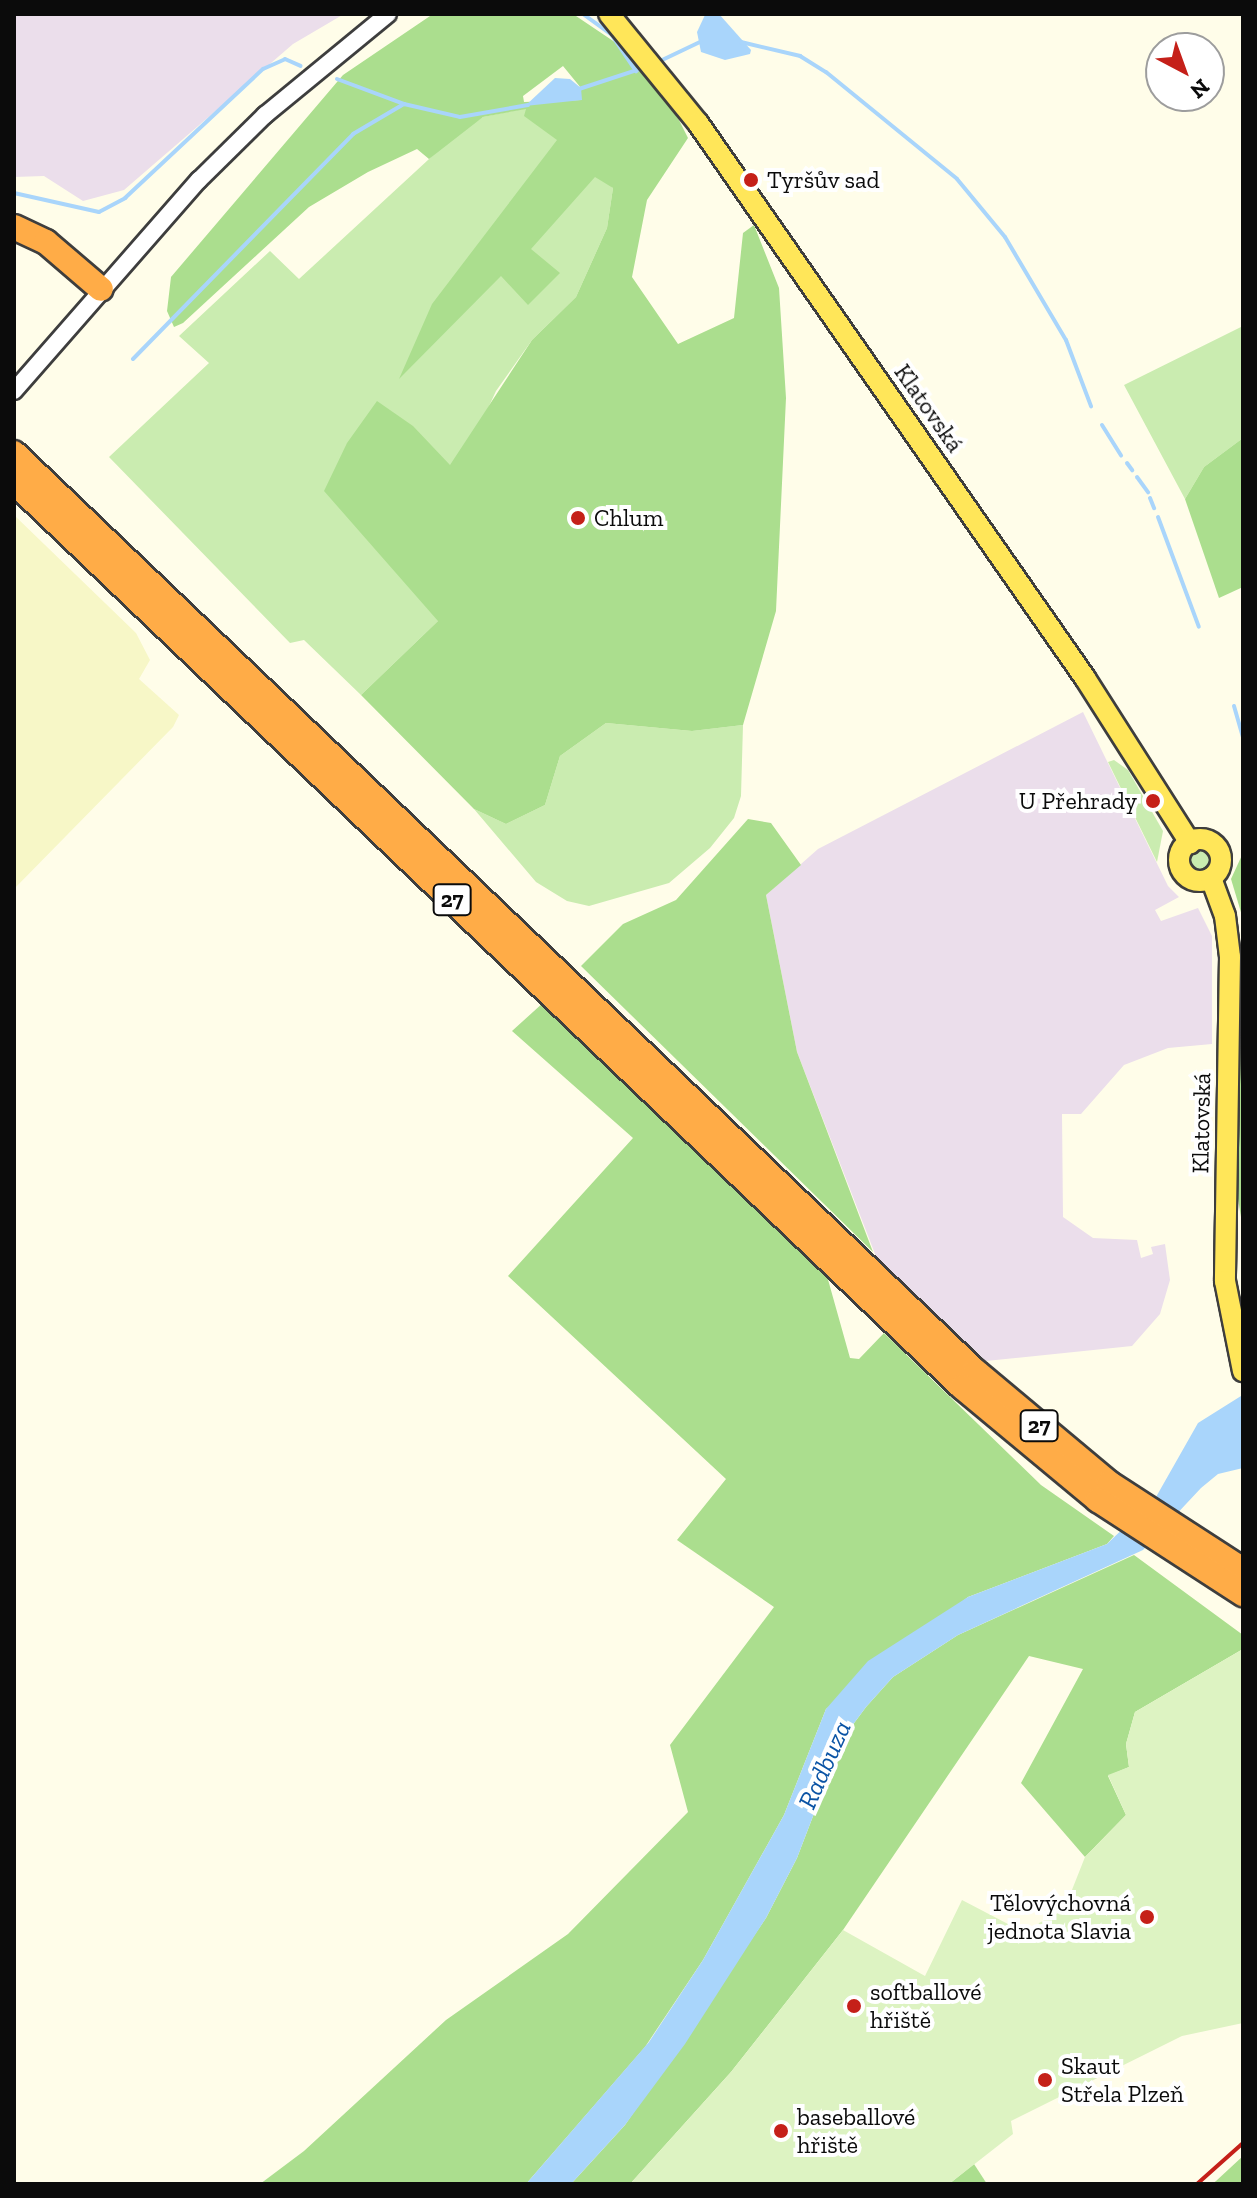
<!DOCTYPE html>
<meta charset="utf-8">
<style>
body{margin:0}
#map{position:relative;width:1257px;height:2198px;overflow:hidden;background:#fffde9;font-family:"Zilla Slab",serif}
div>[style]{position:absolute}
.industrial>*{inset:0;background:#ebdeeb}
.farmland>*{inset:0;background:#f7f7c7}
.green>*{inset:0;background:#caecb0}
.round{border-radius:50%}
.forest>*{inset:0;background:#abde8e}
.pitch>*{inset:0;background:#ddf3c2}
.water>*{inset:0;background:#a9d5fb}
.stream>*{height:4px;margin:-2px;padding:0 2px;transform-origin:2px;border-radius:2px;background:#a9d5fb}
.roads{filter:drop-shadow(2px 0 #3e3e3e) drop-shadow(-2px 0 #3e3e3e) drop-shadow(0 2px #3e3e3e) drop-shadow(0 -2px #3e3e3e)}
.minor>*{height:16px;margin:-8px;padding:0 8px;transform-origin:8px;border-radius:8px;background:#fff}
.major>*{height:20px;margin:-10px;padding:0 10px;transform-origin:10px;border-radius:10px;background:#ffe659}
.major>.ring{margin:-10px;padding:0;box-sizing:content-box;background:none;border:20px solid #ffe659;border-radius:50%}
.highway>*{height:24px;margin:-12px;padding:0 12px;transform-origin:12px;border-radius:12px;background:#ffac47}
.rail>*{height:4px;margin:-2px;padding:0 2px;transform-origin:2px;border-radius:2px;background:#c52019}
.dots>*{width:22px;height:22px;translate:-50% -50%;box-sizing:border-box;border:4px solid #fff;border-radius:50%}
span{translate:-50% -50%;white-space:nowrap;text-align:center;line-height:1.15;-webkit-text-stroke:8px #fff;paint-order:stroke}
.shield-label span{padding:2px 6px;background:#fff;border:2px solid;border-radius:6px;-webkit-text-stroke-width:0}
.shield-label{font-size:22px;color:#0b0b0b;font-weight:700}
.poi-label{font-size:24px;color:#0b0b0b}
.left{translate:0 -50%;text-align:left}
.right{translate:-100% -50%;text-align:right}
.street-label{font-size:24px;color:#0b0b0b}
.water-label{font-size:26px;color:#0b54a5;font-style:italic}
.frame{position:absolute;inset:0;border:16px solid #0b0b0b;pointer-events:none}
.north{position:absolute;left:1145px;top:32px;width:80px;height:80px;box-sizing:border-box;background:#fff;border:2px solid #9d9d9d;border-radius:50%;rotate:139deg;font-size:22px;font-weight:700;line-height:32px;text-align:center;color:#0b0b0b}
.north::after{content:'';display:block;margin:auto;width:28px;height:36px;background:#c52019;clip-path:polygon(50% 0,100% 100%,50% 72%,0 100%)}
</style>
<div id="map">
<div class="industrial">
<div style="clip-path:polygon(14px 14px,344px 14px,293px 44px,124px 190px,83px 201px,44px 176px,14px 177px)"></div>
<div style="clip-path:polygon(1083px 712px,1168px 886px,1179px 897px,1155px 910px,1161px 921px,1198px 908px,1212px 936px,1212px 1044px,1168px 1048px,1124px 1065px,1081px 1114px,1062px 1114px,1063px 1217px,1093px 1238px,1137px 1240px,1141px 1258px,1153px 1254px,1151px 1247px,1165px 1244px,1170px 1280px,1160px 1314px,1132px 1346px,976px 1362px,899px 1316px,797px 1052px,766px 895px,818px 849px)"></div>
</div>
<div class="farmland">
<div style="clip-path:polygon(14px 515px,136px 633px,150px 660px,139px 679px,179px 715px,173px 727px,14px 889px)"></div>
</div>
<div class="green">
<div style="clip-path:polygon(527px 108px,613px 188px,607px 228px,576px 297px,532px 340px,496px 391px,465px 458px,438px 621px,361px 695px,304px 640px,290px 643px,109px 457px,209px 363px,179px 336px,270px 251px,299px 279px,454px 136px,483px 117px)"></div>
<div style="clip-path:polygon(1243px 326px,1243px 438px,1204px 467px,1185px 499px,1124px 385px)"></div>
<div style="clip-path:polygon(606px 723px,692px 731px,743px 725px,741px 796px,734px 818px,710px 848px,669px 883px,589px 906px,567px 901px,536px 882px,474px 809px,506px 824px,545px 805px,560px 756px)"></div>
<div style="clip-path:polygon(1114px 760px,1128px 770px,1163px 831px,1157px 862px,1108px 762px)"></div>
<div class="round" style="left:1189px;top:849px;width:22px;height:22px"></div>
</div>
<div class="forest">
<div style="clip-path:polygon(evenodd,433px 14px,576px 16px,631px 53px,673px 108px,688px 138px,647px 200px,632px 277px,678px 344px,734px 318px,743px 233px,754px 225px,779px 288px,786px 398px,776px 611px,743px 725px,692px 731px,606px 723px,560px 756px,545px 805px,506px 824px,474px 809px,361px 695px,438px 621px,324px 491px,347px 443px,377px 401px,413px 426px,450px 465px,532px 340px,576px 297px,607px 228px,613px 188px,595px 177px,531px 249px,560px 273px,528px 305px,501px 276px,399px 379px,432px 304px,557px 140px,524px 116px,526px 109px,483px 117px,429px 159px,417px 149px,368px 172px,309px 207px,183px 323px,174px 327px,167px 311px,171px 277px,343px 75px,433px 14px,563px 66px,581px 88px,581px 100px,524px 102px,523px 96px,563px 66px)"></div>
<div style="clip-path:polygon(1243px 438px,1243px 587px,1219px 598px,1185px 499px,1204px 467px)"></div>
<div style="clip-path:polygon(748px 819px,771px 823px,801px 865px,766px 895px,797px 1052px,873px 1252px,581px 966px,623px 924px,676px 900px)"></div>
<div style="clip-path:polygon(1243px 853px,1243px 919px,1231px 879px)"></div>
<div style="clip-path:polygon(1243px 991px,1243px 1229px,1238px 1199px,1237px 1042px)"></div>
<div style="clip-path:polygon(544px 1002px,827px 1276px,850px 1358px,859px 1359px,884px 1333px,1041px 1485px,1114px 1536px,1107px 1544px,968px 1597px,826px 1709px,784px 1815px,703px 1960px,645px 2047px,526px 2184px,260px 2184px,304px 2151px,446px 2020px,568px 1934px,688px 1812px,670px 1745px,774px 1607px,677px 1540px,726px 1479px,508px 1276px,633px 1138px,512px 1031px)"></div>
<div style="clip-path:polygon(1134px 1555px,1243px 1635px,1243px 1649px,1135px 1712px,1126px 1744px,1129px 1767px,1108px 1776px,1126px 1815px,1085px 1857px,1021px 1783px,1083px 1669px,1029px 1656px,843px 1930px,731px 2072px,630px 2184px,571px 2184px,625px 2125px,766px 1918px,797px 1858px,843px 1738px,866px 1707px,893px 1677px,958px 1635px)"></div>
<div style="clip-path:polygon(1243px 2156px,1243px 2184px,1212px 2184px,1216px 2181px)"></div>
<div style="clip-path:polygon(974px 2164px,987px 2184px,949px 2184px)"></div>
</div>
<div class="pitch">
<div style="clip-path:polygon(1243px 1649px,1243px 2023px,1182px 2036px,1011px 2121px,1013px 2134px,949px 2184px,630px 2184px,731px 2072px,843px 1930px,925px 1976px,962px 1900px,1033px 1937px,1039px 1923px,1064px 1910px,1085px 1857px,1126px 1815px,1108px 1775px,1129px 1767px,1126px 1744px,1135px 1712px)"></div>
</div>
<div class="water">
<div style="clip-path:polygon(719px 14px,751px 50px,750px 54px,725px 60px,701px 52px,697px 32px,705px 15px)"></div>
<div style="clip-path:polygon(555px 78px,570px 79px,581px 88px,582px 100px,525px 106px)"></div>
<div style="clip-path:polygon(1241px 1396px,1243px 1468px,1218px 1474px,1201px 1488px,1143px 1550px,958px 1635px,893px 1677px,866px 1707px,843px 1738px,797px 1858px,766px 1918px,685px 2044px,625px 2125px,571px 2184px,526px 2184px,649px 2042px,703px 1960px,784px 1815px,826px 1709px,868px 1661px,968px 1597px,1107px 1544px,1156px 1497px,1198px 1423px)"></div>
</div>
<div class="stream">
<div style="left:583px;top:14px;width:34px;rotate:36deg"></div>
<div style="left:611px;top:34px;width:45px;rotate:56deg"></div>
<div style="left:741px;top:42px;width:61px;rotate:13.3deg"></div>
<div style="left:800px;top:56px;width:31px;rotate:32deg"></div>
<div style="left:826px;top:72px;width:169px;rotate:39.2deg"></div>
<div style="left:957px;top:179px;width:75px;rotate:50.4deg"></div>
<div style="left:1005px;top:237px;width:120px;rotate:59.4deg"></div>
<div style="left:1066px;top:340px;width:71px;rotate:69.3deg"></div>
<div style="left:658px;top:62px;width:47px;rotate:-25.5deg"></div>
<div style="left:337px;top:79px;width:72px;rotate:20.5deg"></div>
<div style="left:404px;top:104px;width:57px;rotate:13.1deg"></div>
<div style="left:460px;top:117px;width:69px;rotate:-10deg"></div>
<div style="left:579px;top:89px;width:71px;rotate:-18.2deg"></div>
<div style="left:14px;top:193px;width:87px;rotate:12.6deg"></div>
<div style="left:99px;top:212px;width:30px;rotate:-28deg"></div>
<div style="left:125px;top:198px;width:189px;rotate:-43.1deg"></div>
<div style="left:263px;top:69px;width:24px;rotate:-24deg"></div>
<div style="left:285px;top:59px;width:17px;rotate:24deg"></div>
<div style="left:133px;top:359px;width:315px;rotate:-45.6deg"></div>
<div style="left:353px;top:134px;width:59px;rotate:-30.5deg"></div>
<div style="left:1102px;top:425px;width:36px;rotate:58deg"></div>
<div style="left:1127px;top:463px;width:9px;rotate:54deg"></div>
<div style="left:1137px;top:477px;width:19px;rotate:54deg"></div>
<div style="left:1150px;top:498px;width:11px;rotate:68deg"></div>
<div style="left:1158px;top:517px;width:117px;rotate:69.6deg"></div>
<div style="left:1234px;top:706px;width:32px;rotate:74deg"></div>
</div>
<div class="roads">
<div class="minor">
<div style="left:14px;top:391px;width:281px;rotate:-48.8deg"></div>
<div style="left:199px;top:180px;width:93px;rotate:-44.6deg"></div>
<div style="left:265px;top:115px;width:159px;rotate:-39.4deg"></div>
</div>
<div class="major">
<div style="left:609px;top:14px;width:141px;rotate:50.8deg"></div>
<div style="left:698px;top:123px;width:677px;rotate:55.11deg"></div>
<div style="left:1085px;top:678px;width:196px;rotate:57.5deg"></div>
<div class="ring" style="left:1179px;top:839px;width:22px;height:22px"></div>
<div style="left:1211px;top:878px;width:40px;rotate:69.8deg"></div>
<div style="left:1225px;top:916px;width:41px;rotate:83deg"></div>
<div style="left:1230px;top:957px;width:324px;rotate:90.9deg"></div>
<div style="left:1225px;top:1281px;width:92px;rotate:78.7deg"></div>
</div>
<div class="highway">
<div style="left:14px;top:227px;width:35px;rotate:25deg"></div>
<div style="left:46px;top:242px;width:72px;rotate:40.5deg"></div>
<div style="left:14px;top:453px;width:1329px;rotate:43.69deg"></div>
<div style="left:975px;top:1371px;width:175px;rotate:39.9deg"></div>
<div style="left:1109px;top:1483px;width:160px;rotate:33deg"></div>
<div style="left:14px;top:482px;width:1311px;rotate:43.67deg"></div>
<div style="left:962px;top:1387px;width:177px;rotate:39.7deg"></div>
<div style="left:1098px;top:1500px;width:173px;rotate:33deg"></div>
</div>
</div>
<div class="rail">
<div style="left:1197px;top:2184px;width:62px;rotate:-41.7deg"></div>
</div>
<div class="dots">
<div style="left:751px;top:180px;background:#c52019"></div>
<div style="left:578px;top:518px;background:#c52019"></div>
<div style="left:1153px;top:801px;background:#c52019"></div>
<div style="left:1147px;top:1917px;background:#c52019"></div>
<div style="left:854px;top:2006px;background:#c52019"></div>
<div style="left:1045px;top:2080px;background:#c52019"></div>
<div style="left:781px;top:2131px;background:#c52019"></div>
</div>
<div class="shield-label">
<span style="left:452px;top:900px">27</span>
<span style="left:1039px;top:1426px">27</span>
</div>
<div class="poi-label">
<span class="left" style="left:767px;top:180px">Tyršův sad</span>
<span class="left" style="left:594px;top:518px">Chlum</span>
<span class="right" style="left:1137px;top:801px">U Přehrady</span>
<span class="right" style="left:1131px;top:1917px">Tělovýchovná<br>jednota Slavia</span>
<span class="left" style="left:870px;top:2006px">softballové<br>hřiště</span>
<span class="left" style="left:1061px;top:2080px">Skaut<br>Střela Plzeň</span>
<span class="left" style="left:797px;top:2131px">baseballové<br>hřiště</span>
</div>
<div class="street-label">
<span style="left:929px;top:408px;rotate:55deg">Klatovská</span>
<span style="left:1201px;top:1123px;rotate:-89deg">Klatovská</span>
</div>
<div class="water-label">
<span style="left:825px;top:1765px;rotate:-66deg">Radbuza</span>
</div>
<div class="frame"></div>
<div class="north">N</div>
</div>
